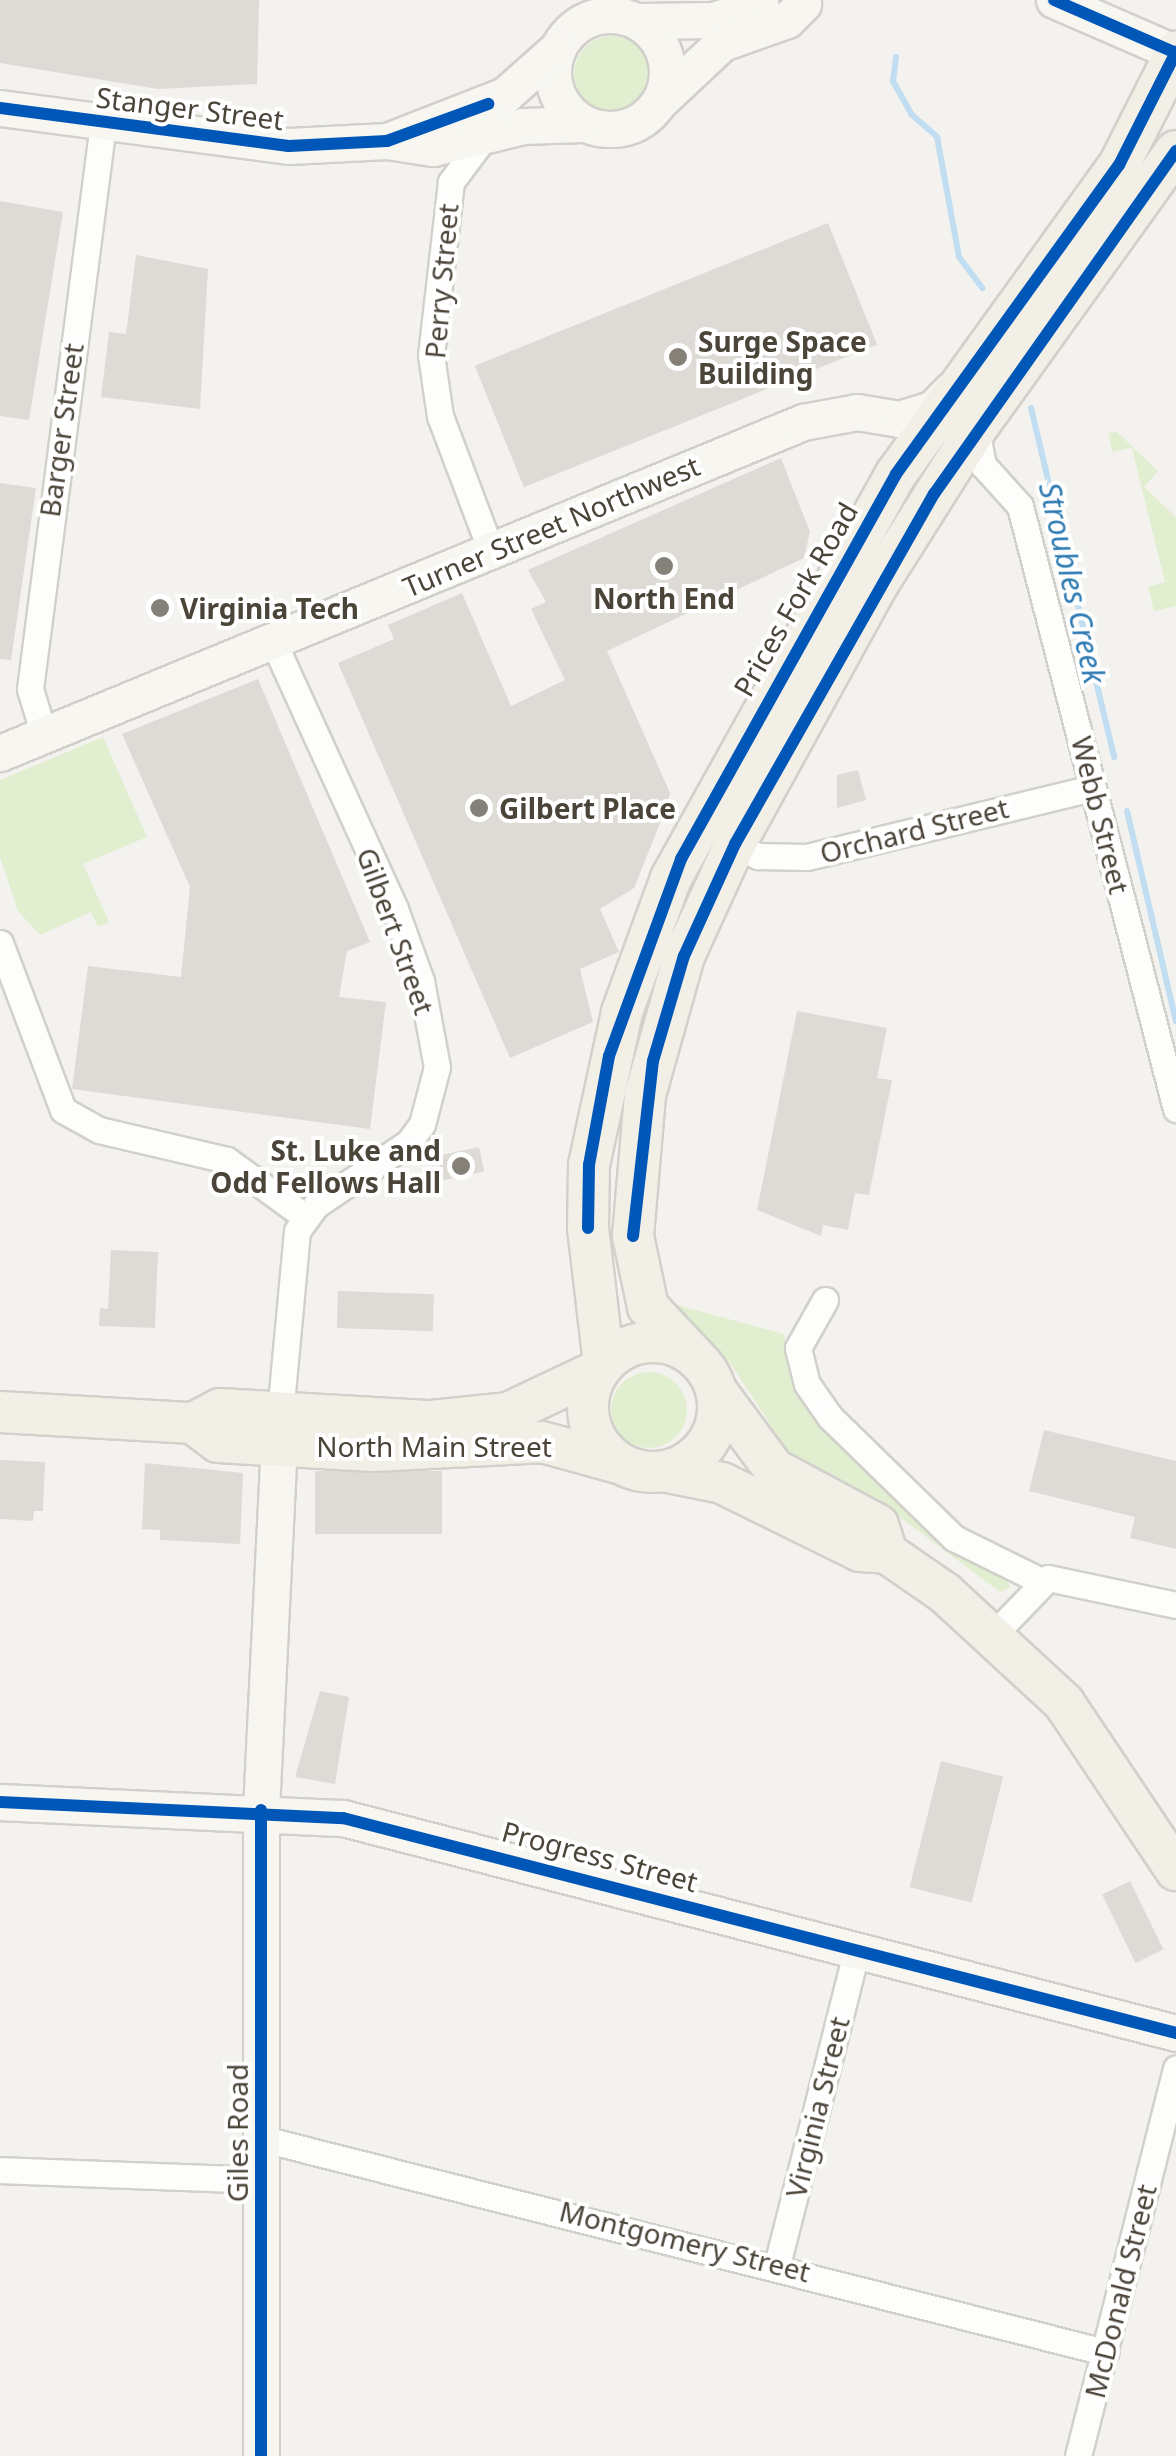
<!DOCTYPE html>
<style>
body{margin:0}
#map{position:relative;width:1176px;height:2456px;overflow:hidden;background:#f4f2ee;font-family:"Noto Sans",sans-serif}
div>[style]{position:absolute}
.green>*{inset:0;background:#e1eecf}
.round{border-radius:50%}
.stream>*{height:6px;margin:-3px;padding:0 3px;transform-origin:3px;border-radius:3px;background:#c0ddf1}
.building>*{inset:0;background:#dedbd6;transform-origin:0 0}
.roads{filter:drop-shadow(2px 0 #d2d0cb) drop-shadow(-2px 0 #d2d0cb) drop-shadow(0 2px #d2d0cb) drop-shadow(0 -2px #d2d0cb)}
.street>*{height:25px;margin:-12.5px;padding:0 12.5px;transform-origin:12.5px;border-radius:12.5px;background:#fdfdfc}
.secondary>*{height:35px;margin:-17.5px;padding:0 17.5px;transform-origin:17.5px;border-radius:17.5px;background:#f7f6f1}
.secondary>.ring{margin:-17.5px;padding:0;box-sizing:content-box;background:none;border:35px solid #f7f6f1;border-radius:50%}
.primary>*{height:40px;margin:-20px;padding:0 20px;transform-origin:20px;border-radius:20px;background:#f2efe6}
.primary>.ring{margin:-20px;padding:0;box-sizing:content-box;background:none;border:40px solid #f2efe6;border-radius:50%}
.cycleway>*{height:12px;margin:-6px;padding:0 6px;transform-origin:6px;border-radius:6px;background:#0057b8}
.dots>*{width:28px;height:28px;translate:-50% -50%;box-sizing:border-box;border:5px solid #fff;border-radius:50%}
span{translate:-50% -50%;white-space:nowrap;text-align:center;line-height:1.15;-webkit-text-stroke:8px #fff;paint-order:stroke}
.street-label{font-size:28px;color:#4b4439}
.poi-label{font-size:28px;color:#4b4439;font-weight:700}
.left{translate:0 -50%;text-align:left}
.right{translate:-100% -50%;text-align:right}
.water-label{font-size:30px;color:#2e7ab2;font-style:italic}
</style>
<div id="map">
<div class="green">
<div class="round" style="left:574px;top:36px;width:76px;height:76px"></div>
<div style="clip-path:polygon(1117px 432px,1158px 471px,1144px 487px,1176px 517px,1176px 606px,1154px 611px,1148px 587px,1165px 582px,1132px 448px,1112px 452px,1108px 433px)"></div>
<div style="clip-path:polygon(103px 737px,147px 837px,83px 864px,109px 922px,98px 927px,91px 912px,40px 935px,18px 911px,0 857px,0 780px)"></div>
<div style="clip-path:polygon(669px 1303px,784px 1334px,791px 1376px,814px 1418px,921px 1526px,950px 1550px,1003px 1569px,1010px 1587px,1000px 1592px,873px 1497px,787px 1450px,731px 1364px)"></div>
<div class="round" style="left:611px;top:1372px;width:76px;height:76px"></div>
</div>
<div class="stream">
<div style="left:896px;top:57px;width:24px;rotate:97deg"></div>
<div style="left:893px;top:81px;width:38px;rotate:61deg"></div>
<div style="left:911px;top:114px;width:35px;rotate:41deg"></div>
<div style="left:937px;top:137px;width:122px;rotate:79.6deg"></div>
<div style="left:959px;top:257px;width:39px;rotate:53deg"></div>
<div style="left:1031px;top:408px;width:359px;rotate:76.6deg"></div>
<div style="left:1127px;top:811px;width:216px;rotate:76.9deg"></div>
</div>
<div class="building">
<div style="clip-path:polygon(0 0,259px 0,257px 84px,158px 89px,0 63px)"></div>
<div style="clip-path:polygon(0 201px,63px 212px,29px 420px,0 416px)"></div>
<div style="left:828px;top:223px;width:131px;height:381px;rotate:68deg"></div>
<div style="clip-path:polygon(136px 255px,208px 269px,200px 409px,101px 397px,109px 332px,126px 334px)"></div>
<div style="clip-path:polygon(781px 458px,810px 532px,804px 558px,607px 651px,670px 793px,667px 806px,634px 888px,600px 909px,619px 952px,580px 969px,593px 1022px,510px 1058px,338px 663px,394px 639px,388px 625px,462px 593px,511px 706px,565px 680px,531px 609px,546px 602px,528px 570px)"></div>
<div style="clip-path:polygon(0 483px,36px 488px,11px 660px,0 659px)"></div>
<div style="clip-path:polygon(258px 679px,370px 942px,347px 951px,339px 997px,386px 1002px,370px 1129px,72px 1089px,88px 966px,181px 977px,190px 887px,122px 734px)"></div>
<div style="clip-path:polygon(858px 770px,866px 800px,837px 808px,837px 775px)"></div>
<div style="clip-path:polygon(797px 1011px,887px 1028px,877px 1078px,892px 1080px,869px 1195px,855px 1193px,848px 1230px,823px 1225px,821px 1236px,757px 1210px)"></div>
<div style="left:479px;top:1147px;width:25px;height:42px;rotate:78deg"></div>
<div style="clip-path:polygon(111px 1250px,158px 1252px,155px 1328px,99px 1326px,100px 1308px,108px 1309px)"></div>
<div style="left:338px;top:1291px;width:96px;height:37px;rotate:2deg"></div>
<div style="clip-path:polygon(1044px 1430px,1176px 1461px,1176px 1549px,1130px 1538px,1135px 1517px,1029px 1491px)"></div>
<div style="clip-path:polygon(0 1460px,45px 1462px,43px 1511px,34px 1511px,33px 1521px,0 1519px)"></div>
<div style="clip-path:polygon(145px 1463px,243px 1473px,240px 1544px,160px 1540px,160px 1530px,142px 1529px)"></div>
<div style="left:315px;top:1471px;width:127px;height:63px"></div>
<div style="clip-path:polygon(320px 1691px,349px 1697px,335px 1784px,295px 1777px)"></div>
<div style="left:941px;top:1761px;width:64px;height:130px;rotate:14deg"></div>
<div style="left:1130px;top:1881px;width:76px;height:31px;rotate:64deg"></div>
</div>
<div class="roads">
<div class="street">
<div style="left:486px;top:135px;width:59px;rotate:126.7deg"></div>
<div style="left:451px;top:182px;width:174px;rotate:96.6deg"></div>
<div style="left:431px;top:355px;width:62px;rotate:81.6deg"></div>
<div style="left:440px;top:416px;width:144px;rotate:69.3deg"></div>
<div style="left:976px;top:429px;width:37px;rotate:79deg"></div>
<div style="left:983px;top:465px;width:55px;rotate:47.9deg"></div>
<div style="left:1020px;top:506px;width:623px;rotate:75.5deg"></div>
<div style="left:273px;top:641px;width:294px;rotate:65.5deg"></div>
<div style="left:395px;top:909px;width:77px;rotate:70.1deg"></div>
<div style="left:421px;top:981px;width:87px;rotate:79.5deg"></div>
<div style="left:437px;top:1067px;width:59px;rotate:104.7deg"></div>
<div style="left:422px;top:1124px;width:22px;rotate:126deg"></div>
<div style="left:409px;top:1142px;width:112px;rotate:145.9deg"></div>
<div style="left:316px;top:1205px;width:32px;rotate:126deg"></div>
<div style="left:297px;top:1231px;width:184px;rotate:95.3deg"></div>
<div style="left:44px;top:735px;width:48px;rotate:-106.9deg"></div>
<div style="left:30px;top:689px;width:570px;rotate:-82.64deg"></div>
<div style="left:735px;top:844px;width:26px;rotate:28deg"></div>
<div style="left:758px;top:856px;width:49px;rotate:1.2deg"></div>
<div style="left:807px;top:857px;width:294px;rotate:-13.6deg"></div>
<div style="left:0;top:943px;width:178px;rotate:69.3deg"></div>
<div style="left:63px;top:1110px;width:41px;rotate:29.1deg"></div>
<div style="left:99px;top:1130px;width:131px;rotate:13.2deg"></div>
<div style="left:227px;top:1160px;width:95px;rotate:36deg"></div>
<div style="left:825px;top:1300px;width:55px;rotate:119.4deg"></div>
<div style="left:798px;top:1348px;width:37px;rotate:76deg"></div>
<div style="left:807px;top:1384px;width:40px;rotate:55.1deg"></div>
<div style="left:830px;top:1417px;width:173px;rotate:44.3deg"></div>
<div style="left:954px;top:1538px;width:97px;rotate:26.3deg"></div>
<div style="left:994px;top:1634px;width:78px;rotate:-46deg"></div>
<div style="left:1048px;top:1578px;width:131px;rotate:11.9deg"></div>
<div style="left:263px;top:2139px;width:869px;rotate:14.2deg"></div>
<div style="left:0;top:2170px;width:263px;rotate:2.2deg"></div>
<div style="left:777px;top:2265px;width:326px;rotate:-75.8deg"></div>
<div style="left:1078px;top:2456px;width:400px;rotate:-75.8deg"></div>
</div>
<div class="secondary">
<div style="left:1054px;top:0;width:133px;rotate:23.5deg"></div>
<div class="ring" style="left:553px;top:15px;width:79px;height:79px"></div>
<div style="left:640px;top:21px;width:73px;rotate:-0.8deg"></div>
<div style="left:713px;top:20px;width:50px;rotate:-17.4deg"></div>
<div style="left:658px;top:103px;width:88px;rotate:-43.2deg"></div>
<div style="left:722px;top:43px;width:69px;rotate:-19.5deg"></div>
<div style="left:787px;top:20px;width:23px;rotate:-45deg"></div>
<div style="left:0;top:108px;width:291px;rotate:7.5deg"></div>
<div style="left:289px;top:146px;width:98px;rotate:-2.9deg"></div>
<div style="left:387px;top:141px;width:47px;rotate:8.7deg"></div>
<div style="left:433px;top:148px;width:93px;rotate:-13.7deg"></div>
<div style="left:523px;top:126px;width:59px;rotate:-1.9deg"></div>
<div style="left:387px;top:141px;width:127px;rotate:-21.3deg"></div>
<div style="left:505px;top:95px;width:71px;rotate:-41.6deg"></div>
<div style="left:0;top:753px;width:869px;rotate:-22.4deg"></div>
<div style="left:803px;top:422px;width:55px;rotate:-10.5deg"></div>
<div style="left:857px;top:412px;width:43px;rotate:9.5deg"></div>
<div style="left:899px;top:419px;width:34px;rotate:-17deg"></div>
<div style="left:932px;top:409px;width:27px;rotate:-45deg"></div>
<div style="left:0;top:1802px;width:343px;rotate:2.7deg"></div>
<div style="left:343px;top:1818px;width:860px;rotate:14.47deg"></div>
<div style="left:261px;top:2456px;width:646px;rotate:-90deg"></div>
<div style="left:261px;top:1810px;width:365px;rotate:-87.2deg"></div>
</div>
<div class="primary">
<div class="ring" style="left:588px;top:1342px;width:90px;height:90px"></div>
<div style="left:695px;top:1357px;width:69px;rotate:-133.2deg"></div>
<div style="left:648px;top:1307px;width:73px;rotate:-101.9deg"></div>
<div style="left:633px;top:1236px;width:142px;rotate:-85.1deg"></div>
<div style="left:645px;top:1095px;width:144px;rotate:-74.3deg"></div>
<div style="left:684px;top:956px;width:123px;rotate:-65.5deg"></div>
<div style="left:735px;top:844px;width:297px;rotate:-61.2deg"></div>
<div style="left:878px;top:584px;width:183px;rotate:-57.7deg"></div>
<div style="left:976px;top:429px;width:342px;rotate:-54.3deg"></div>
<div style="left:604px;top:1364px;width:137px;rotate:-96.7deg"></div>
<div style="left:588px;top:1228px;width:63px;rotate:-89.1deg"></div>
<div style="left:589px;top:1165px;width:157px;rotate:-77.8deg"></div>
<div style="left:622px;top:1012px;width:143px;rotate:-69.9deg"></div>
<div style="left:671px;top:878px;width:462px;rotate:-60.9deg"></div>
<div style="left:896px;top:474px;width:381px;rotate:-54.2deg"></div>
<div style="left:1119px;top:165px;width:127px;rotate:-63.2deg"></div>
<div style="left:717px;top:1392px;width:96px;rotate:53.5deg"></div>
<div style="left:774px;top:1469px;width:118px;rotate:28.3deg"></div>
<div style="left:878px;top:1525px;width:29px;rotate:72deg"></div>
<div style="left:0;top:1412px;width:193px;rotate:3.3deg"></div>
<div style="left:193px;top:1423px;width:30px;rotate:-27deg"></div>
<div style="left:220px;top:1409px;width:211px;rotate:3.3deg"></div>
<div style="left:431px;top:1421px;width:77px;rotate:-5.9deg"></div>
<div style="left:508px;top:1413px;width:101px;rotate:-25.3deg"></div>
<div style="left:193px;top:1423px;width:31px;rotate:37deg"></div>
<div style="left:218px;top:1442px;width:155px;rotate:3.3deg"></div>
<div style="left:373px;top:1451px;width:169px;rotate:-3deg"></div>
<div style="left:542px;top:1442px;width:79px;rotate:15.4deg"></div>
<div style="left:667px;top:1472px;width:56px;rotate:11.3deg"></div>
<div style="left:722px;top:1483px;width:154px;rotate:26.2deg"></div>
<div style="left:860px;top:1551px;width:27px;rotate:4deg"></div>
<div style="left:887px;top:1553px;width:70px;rotate:34.6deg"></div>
<div style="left:945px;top:1593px;width:162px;rotate:42.7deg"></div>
<div style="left:1064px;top:1703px;width:201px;rotate:56.2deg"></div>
</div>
</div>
<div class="cycleway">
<div style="left:1054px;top:0;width:133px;rotate:23.5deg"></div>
<div style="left:0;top:108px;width:291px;rotate:7.5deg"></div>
<div style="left:289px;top:146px;width:98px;rotate:-2.9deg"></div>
<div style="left:387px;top:141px;width:108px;rotate:-20.1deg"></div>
<div style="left:588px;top:1228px;width:63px;rotate:-89.1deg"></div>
<div style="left:589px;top:1165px;width:111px;rotate:-79.6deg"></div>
<div style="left:609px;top:1056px;width:210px;rotate:-69.9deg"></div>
<div style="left:681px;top:859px;width:441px;rotate:-60.8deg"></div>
<div style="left:896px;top:474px;width:381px;rotate:-54.2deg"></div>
<div style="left:1119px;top:165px;width:127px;rotate:-63.2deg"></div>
<div style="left:633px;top:1236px;width:176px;rotate:-83.5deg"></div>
<div style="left:653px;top:1061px;width:109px;rotate:-73.6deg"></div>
<div style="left:684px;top:956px;width:123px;rotate:-65.5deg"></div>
<div style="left:735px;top:844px;width:403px;rotate:-60.4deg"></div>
<div style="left:934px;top:494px;width:420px;rotate:-54.8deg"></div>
<div style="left:0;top:1802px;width:343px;rotate:2.7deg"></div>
<div style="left:343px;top:1818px;width:860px;rotate:14.47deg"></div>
<div style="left:261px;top:2456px;width:646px;rotate:-90deg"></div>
</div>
<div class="dots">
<div style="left:678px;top:357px;background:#868178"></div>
<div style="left:664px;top:566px;background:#868178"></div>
<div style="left:160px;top:608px;background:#868178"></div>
<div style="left:479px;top:808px;background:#868178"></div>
<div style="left:461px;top:1166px;background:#868178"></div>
</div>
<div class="street-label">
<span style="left:190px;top:108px;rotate:7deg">Stanger Street</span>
<span style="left:441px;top:281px;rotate:-85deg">Perry Street</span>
<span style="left:61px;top:430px;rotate:-82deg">Barger Street</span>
<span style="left:551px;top:526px;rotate:-23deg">Turner Street Northwest</span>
<span style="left:795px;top:599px;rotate:-60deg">Prices Fork Road</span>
<span style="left:1101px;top:815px;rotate:76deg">Webb Street</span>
<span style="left:914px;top:830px;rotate:-14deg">Orchard Street</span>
<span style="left:396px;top:931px;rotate:70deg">Gilbert Street</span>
<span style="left:434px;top:1446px">North Main Street</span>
<span style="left:600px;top:1856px;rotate:15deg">Progress Street</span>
<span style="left:817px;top:2107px;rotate:-76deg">Virginia Street</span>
<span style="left:237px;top:2133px;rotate:-90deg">Giles Road</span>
<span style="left:685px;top:2241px;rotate:14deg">Montgomery Street</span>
<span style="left:1120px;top:2291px;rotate:-76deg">McDonald Street</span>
</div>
<div class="poi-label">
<span class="left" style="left:698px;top:357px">Surge Space<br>Building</span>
<span style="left:664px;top:598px">North End</span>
<span class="left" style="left:180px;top:608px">Virginia Tech</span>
<span class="left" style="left:499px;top:808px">Gilbert Place</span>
<span class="right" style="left:441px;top:1166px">St. Luke and<br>Odd Fellows Hall</span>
</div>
<div class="water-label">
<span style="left:1072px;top:583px;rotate:77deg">Stroubles Creek</span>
</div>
</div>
